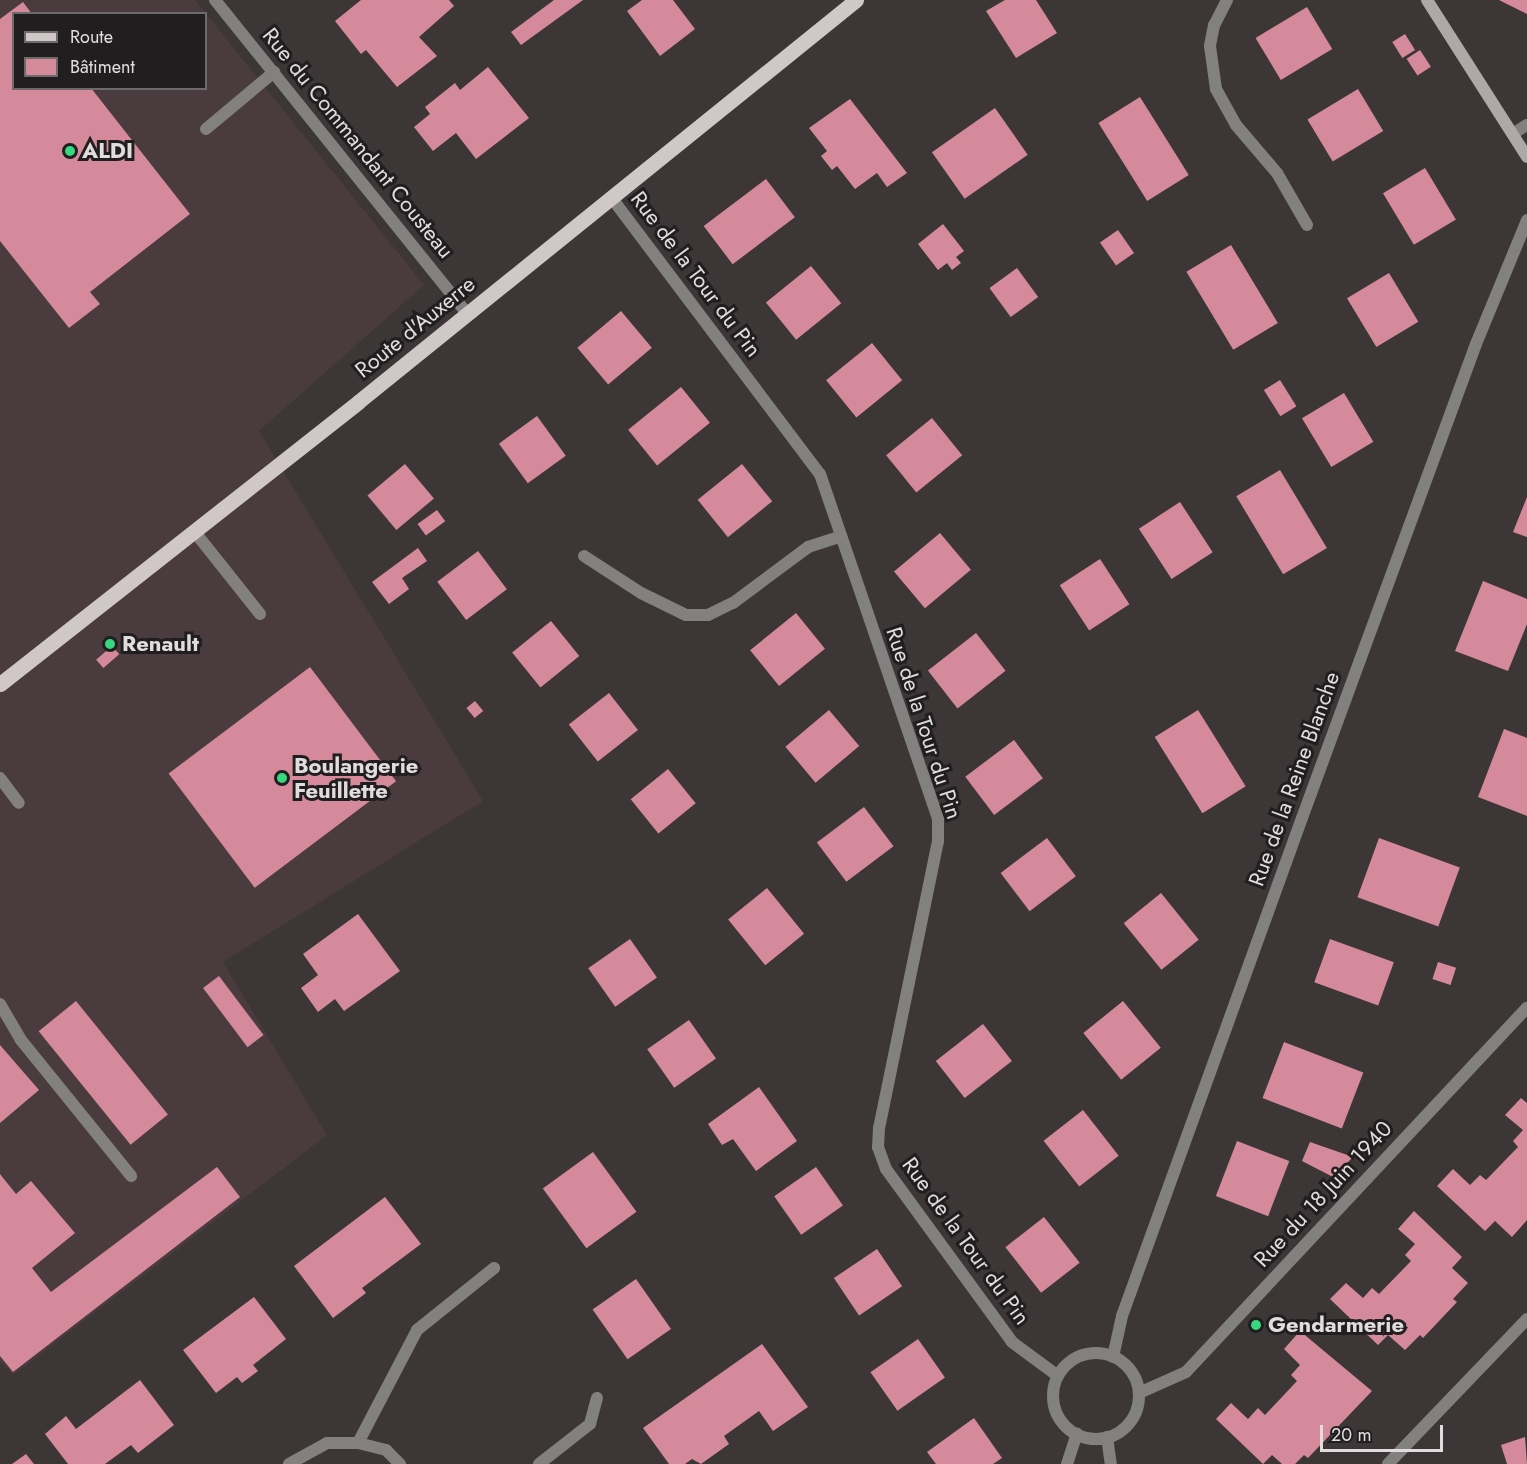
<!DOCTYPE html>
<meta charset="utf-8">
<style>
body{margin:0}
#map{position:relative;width:1527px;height:1464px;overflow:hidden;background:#3d3637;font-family:Jost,sans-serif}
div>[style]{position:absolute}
.built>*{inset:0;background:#4a3b3f}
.building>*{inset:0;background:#d58a9c;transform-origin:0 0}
.lane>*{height:12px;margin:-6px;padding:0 6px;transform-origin:6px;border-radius:6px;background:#838080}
.street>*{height:12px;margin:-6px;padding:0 6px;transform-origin:6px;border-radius:6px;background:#838080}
.street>.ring{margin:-6px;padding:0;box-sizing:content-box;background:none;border:12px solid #838080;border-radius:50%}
.secondary>*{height:12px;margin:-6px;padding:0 6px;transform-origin:6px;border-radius:6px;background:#aea8a9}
.primary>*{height:15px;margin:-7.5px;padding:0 7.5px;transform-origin:7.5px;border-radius:7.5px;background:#cfc7c8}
.dots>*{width:16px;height:16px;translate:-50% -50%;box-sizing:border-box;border:3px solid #211e1f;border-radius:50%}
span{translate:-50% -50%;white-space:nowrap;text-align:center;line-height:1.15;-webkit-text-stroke:6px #211e1f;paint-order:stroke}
.street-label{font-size:22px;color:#e1dcdd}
.poi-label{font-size:22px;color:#e1dcdd;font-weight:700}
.left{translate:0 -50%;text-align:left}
.legend{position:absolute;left:12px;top:12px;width:195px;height:78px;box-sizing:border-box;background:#211e1f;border:2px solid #6e6a6b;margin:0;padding:8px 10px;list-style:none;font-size:18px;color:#e1dcdd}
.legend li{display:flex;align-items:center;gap:12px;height:30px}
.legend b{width:30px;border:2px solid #6e6a6b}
.scale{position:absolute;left:1320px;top:1425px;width:123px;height:27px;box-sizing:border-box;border:3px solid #e1dcdd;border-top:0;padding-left:8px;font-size:18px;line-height:21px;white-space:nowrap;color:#e1dcdd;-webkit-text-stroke:4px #211e1f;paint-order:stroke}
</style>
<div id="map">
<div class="built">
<div style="clip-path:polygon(evenodd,0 0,195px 0,424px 285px,259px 431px,483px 801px,223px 962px,327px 1135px,13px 1375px,0 1361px,0 0,14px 14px,206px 14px,206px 88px,14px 88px,14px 14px)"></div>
</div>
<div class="building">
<div style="clip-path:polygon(361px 0,449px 0,454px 6px,419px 37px,437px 56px,397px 87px,366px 50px,361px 54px,335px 21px)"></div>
<div style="clip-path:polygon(554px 0,583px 0,521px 45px,511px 32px)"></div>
<div style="clip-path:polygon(642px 0,673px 0,695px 29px,660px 56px,627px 11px)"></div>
<div style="clip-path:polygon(1005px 0,1036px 0,1057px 33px,1016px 58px,986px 11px)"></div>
<div style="clip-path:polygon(1499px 0,1527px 0,1527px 14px)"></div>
<div style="clip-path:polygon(23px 2px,32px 14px,14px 14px,14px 88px,91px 88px,190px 214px,90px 292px,100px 304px,69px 328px,0 241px,0 19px)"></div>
<div style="left:1307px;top:7px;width:49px;height:60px;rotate:59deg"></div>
<div style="left:1405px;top:34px;width:19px;height:15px;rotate:58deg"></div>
<div style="left:1420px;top:50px;width:20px;height:16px;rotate:57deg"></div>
<div style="clip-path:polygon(488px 67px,529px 118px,476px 159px,456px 133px,433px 151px,414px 127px,430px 114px,425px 107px,455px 83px,460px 90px)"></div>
<div style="left:1358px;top:89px;width:49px;height:59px;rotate:59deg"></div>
<div style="left:1140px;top:97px;width:92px;height:49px;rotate:58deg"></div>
<div style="clip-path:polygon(850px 99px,907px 173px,887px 187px,877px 173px,855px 189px,837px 166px,832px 170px,821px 156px,827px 151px,809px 128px)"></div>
<div style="left:995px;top:108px;width:57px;height:77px;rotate:55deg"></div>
<div style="left:1425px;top:168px;width:60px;height:49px;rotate:59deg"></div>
<div style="left:766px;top:179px;width:48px;height:78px;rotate:53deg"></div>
<div style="clip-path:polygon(943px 224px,964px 251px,956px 257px,961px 263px,952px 270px,947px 263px,938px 270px,918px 244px)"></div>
<div style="left:1118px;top:230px;width:28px;height:22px;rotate:55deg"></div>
<div style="left:1231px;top:245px;width:91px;height:52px;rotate:59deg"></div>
<div style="left:811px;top:266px;width:48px;height:58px;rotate:51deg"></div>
<div style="left:1017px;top:268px;width:36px;height:34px;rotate:54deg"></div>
<div style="left:1389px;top:273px;width:57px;height:49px;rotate:59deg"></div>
<div style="left:621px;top:311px;width:48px;height:57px;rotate:50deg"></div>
<div style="left:872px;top:343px;width:48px;height:59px;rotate:51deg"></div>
<div style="left:1280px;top:380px;width:31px;height:19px;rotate:58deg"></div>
<div style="left:681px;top:387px;width:46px;height:68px;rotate:51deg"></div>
<div style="left:1344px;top:393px;width:57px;height:49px;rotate:59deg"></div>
<div style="left:537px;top:416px;width:49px;height:47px;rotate:54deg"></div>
<div style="left:932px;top:418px;width:48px;height:59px;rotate:51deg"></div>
<div style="left:405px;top:464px;width:45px;height:49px;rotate:50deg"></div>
<div style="left:742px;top:464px;width:48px;height:57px;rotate:51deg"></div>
<div style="left:1280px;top:470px;width:91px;height:51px;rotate:59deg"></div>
<div style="clip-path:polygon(1527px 497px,1527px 537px,1513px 532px)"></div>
<div style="left:1180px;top:502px;width:60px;height:49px;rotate:57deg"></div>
<div style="left:437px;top:510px;width:14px;height:24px;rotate:54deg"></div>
<div style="left:940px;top:533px;width:48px;height:60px;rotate:50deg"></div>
<div style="clip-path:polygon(418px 548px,427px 561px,402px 578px,409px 589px,389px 604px,372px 582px)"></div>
<div style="left:478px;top:551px;width:48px;height:51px;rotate:53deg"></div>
<div style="left:1100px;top:559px;width:54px;height:48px;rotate:57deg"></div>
<div style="clip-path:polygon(1483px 581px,1527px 599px,1527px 624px,1508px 671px,1455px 651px)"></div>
<div style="left:796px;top:613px;width:46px;height:59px;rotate:51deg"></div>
<div style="left:551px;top:621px;width:45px;height:50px;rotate:51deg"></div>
<div style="left:976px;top:633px;width:48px;height:61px;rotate:52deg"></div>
<div style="left:112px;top:646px;width:11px;height:21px;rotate:49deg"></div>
<div style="left:310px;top:667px;width:143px;height:177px;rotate:53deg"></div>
<div style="left:609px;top:693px;width:47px;height:51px;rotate:52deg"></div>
<div style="left:475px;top:701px;width:13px;height:11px;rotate:51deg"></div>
<div style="left:829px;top:710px;width:47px;height:57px;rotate:50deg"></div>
<div style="left:1198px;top:710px;width:90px;height:51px;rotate:58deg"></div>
<div style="clip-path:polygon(1504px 729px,1527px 738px,1527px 816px,1478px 797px)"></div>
<div style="left:1014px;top:740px;width:48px;height:61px;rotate:53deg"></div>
<div style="left:668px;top:769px;width:44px;height:48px;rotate:51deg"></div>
<div style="left:864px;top:807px;width:49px;height:59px;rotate:53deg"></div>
<div style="left:1047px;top:838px;width:48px;height:58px;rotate:53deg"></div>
<div style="left:1379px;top:838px;width:86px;height:63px;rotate:20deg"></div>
<div style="left:767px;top:888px;width:59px;height:50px;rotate:51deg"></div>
<div style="left:1161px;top:893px;width:60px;height:48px;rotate:51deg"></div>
<div style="clip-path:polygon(358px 914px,400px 971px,344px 1011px,335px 999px,318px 1012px,301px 988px,318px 975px,303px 954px)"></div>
<div style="left:630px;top:939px;width:47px;height:51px;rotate:55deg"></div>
<div style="left:1330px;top:939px;width:68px;height:46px;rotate:20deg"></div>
<div style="left:1438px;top:962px;width:19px;height:18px;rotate:18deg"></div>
<div style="left:219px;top:976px;width:74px;height:20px;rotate:53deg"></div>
<div style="left:76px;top:1001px;width:146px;height:48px;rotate:51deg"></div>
<div style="left:1123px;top:1001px;width:60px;height:51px;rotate:51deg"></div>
<div style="left:689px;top:1020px;width:47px;height:51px;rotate:55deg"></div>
<div style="left:983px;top:1024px;width:47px;height:60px;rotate:52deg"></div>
<div style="left:1284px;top:1042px;width:85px;height:60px;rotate:21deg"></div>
<div style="clip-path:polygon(0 1045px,39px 1090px,0 1123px)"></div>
<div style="clip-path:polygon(759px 1087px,797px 1141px,756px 1171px,733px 1139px,722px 1145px,708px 1124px)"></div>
<div style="clip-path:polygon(1521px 1098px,1527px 1103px,1527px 1220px,1512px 1237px,1495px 1221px,1485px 1231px,1437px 1186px,1453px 1169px,1470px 1185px,1480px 1175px,1486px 1180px,1518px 1147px,1513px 1141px,1523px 1130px,1505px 1115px)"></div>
<div style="left:1083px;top:1110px;width:58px;height:50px;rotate:52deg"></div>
<div style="left:1237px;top:1141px;width:56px;height:59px;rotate:21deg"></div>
<div style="clip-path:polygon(1310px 1142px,1353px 1157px,1333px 1177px,1302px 1161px)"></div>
<div style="left:593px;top:1152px;width:74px;height:62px;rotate:54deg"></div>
<div style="clip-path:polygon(217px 1167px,240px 1197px,13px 1372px,0 1356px,0 1174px,16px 1194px,31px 1181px,75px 1233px,32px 1268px,51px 1292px)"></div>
<div style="left:816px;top:1167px;width:47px;height:51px;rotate:55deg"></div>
<div style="clip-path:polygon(385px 1197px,421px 1244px,362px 1288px,366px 1293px,333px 1318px,294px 1266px)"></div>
<div style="clip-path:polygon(1414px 1211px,1462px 1257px,1452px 1268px,1468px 1283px,1453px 1299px,1457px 1302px,1423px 1338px,1420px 1335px,1405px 1350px,1388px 1335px,1378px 1345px,1330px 1299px,1346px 1283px,1363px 1298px,1372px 1288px,1379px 1294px,1411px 1261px,1405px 1255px,1415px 1244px,1398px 1229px)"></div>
<div style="left:1044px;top:1217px;width:58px;height:49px;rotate:52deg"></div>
<div style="left:877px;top:1249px;width:45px;height:52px;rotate:56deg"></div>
<div style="left:636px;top:1279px;width:61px;height:53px;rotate:55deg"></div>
<div style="clip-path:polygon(254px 1297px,286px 1339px,253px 1365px,258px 1371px,242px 1383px,237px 1377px,216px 1393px,183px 1350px)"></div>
<div style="clip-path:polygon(1300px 1331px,1372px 1391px,1308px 1458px,1304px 1455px,1295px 1464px,1282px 1464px,1272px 1455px,1263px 1464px,1216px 1419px,1231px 1403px,1248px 1419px,1258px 1408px,1265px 1415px,1297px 1381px,1291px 1375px,1300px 1365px,1284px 1349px)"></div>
<div style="left:918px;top:1339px;width:47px;height:58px;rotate:55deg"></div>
<div style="clip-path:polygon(762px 1344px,808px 1407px,773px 1431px,759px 1411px,724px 1436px,729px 1444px,701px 1464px,692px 1459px,685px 1464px,669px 1464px,643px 1428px)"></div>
<div style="clip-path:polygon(140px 1380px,174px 1425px,138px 1453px,131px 1445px,105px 1464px,68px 1464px,45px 1434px,66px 1416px,76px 1429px)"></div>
<div style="clip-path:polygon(974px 1418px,1002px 1458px,993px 1464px,936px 1464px,927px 1452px)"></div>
<div style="clip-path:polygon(1525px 1437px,1527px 1464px,1507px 1464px,1501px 1445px)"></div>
<div style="clip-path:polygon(26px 1454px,34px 1464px,12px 1464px)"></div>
</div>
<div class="lane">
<div style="left:206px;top:129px;width:89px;rotate:-40deg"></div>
<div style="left:194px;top:531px;width:106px;rotate:51.5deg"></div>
<div style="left:0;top:778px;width:31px;rotate:53deg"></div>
<div style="left:0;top:1004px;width:42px;rotate:59.7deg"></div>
<div style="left:21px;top:1040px;width:175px;rotate:51deg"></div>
<div style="left:1107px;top:1437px;width:27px;rotate:82deg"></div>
</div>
<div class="street">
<div style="left:215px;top:0;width:402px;rotate:51.2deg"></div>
<div style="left:1227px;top:0;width:28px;rotate:117deg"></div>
<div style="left:1214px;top:25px;width:21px;rotate:101deg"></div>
<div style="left:1210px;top:46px;width:43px;rotate:82.1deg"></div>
<div style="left:1216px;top:89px;width:41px;rotate:60.9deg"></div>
<div style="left:1236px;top:125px;width:63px;rotate:49.5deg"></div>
<div style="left:1277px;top:173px;width:60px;rotate:60deg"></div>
<div style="left:1514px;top:133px;width:15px;rotate:-32deg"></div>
<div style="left:611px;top:197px;width:347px;rotate:53deg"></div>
<div style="left:820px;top:474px;width:365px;rotate:71.1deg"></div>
<div style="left:938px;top:819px;width:22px;rotate:90deg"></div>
<div style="left:938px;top:841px;width:293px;rotate:101.6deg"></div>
<div style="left:879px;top:1128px;width:19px;rotate:93deg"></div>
<div style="left:878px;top:1147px;width:23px;rotate:70deg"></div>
<div style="left:886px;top:1169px;width:214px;rotate:53.9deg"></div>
<div style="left:1012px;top:1342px;width:57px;rotate:36.5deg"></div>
<div style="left:584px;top:556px;width:68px;rotate:33deg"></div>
<div style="left:641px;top:593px;width:50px;rotate:26.1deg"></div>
<div style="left:686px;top:615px;width:22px"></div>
<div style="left:708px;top:615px;width:28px;rotate:-26deg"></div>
<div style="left:733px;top:603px;width:94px;rotate:-36.7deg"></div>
<div style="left:808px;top:547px;width:35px;rotate:-18deg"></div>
<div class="ring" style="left:1053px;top:1353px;width:74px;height:74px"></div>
<div style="left:1113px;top:1357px;width:42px;rotate:-77.6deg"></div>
<div style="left:1122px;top:1316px;width:530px;rotate:-70.13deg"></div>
<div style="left:1302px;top:818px;width:505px;rotate:-69.84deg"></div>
<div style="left:1476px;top:344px;width:134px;rotate:-67.6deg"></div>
<div style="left:1139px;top:1393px;width:51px;rotate:-24.1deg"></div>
<div style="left:1186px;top:1372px;width:499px;rotate:-46.9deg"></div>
<div style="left:358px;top:1443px;width:127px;rotate:-62.4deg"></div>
<div style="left:417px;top:1330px;width:99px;rotate:-38.8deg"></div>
<div style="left:289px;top:1464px;width:43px;rotate:-28.9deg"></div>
<div style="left:327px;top:1443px;width:31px"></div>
<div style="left:358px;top:1443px;width:29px;rotate:14deg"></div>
<div style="left:386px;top:1450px;width:20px;rotate:45deg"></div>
<div style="left:539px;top:1464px;width:65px;rotate:-38.1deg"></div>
<div style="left:590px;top:1424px;width:27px;rotate:-75deg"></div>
<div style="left:1067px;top:1464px;width:32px;rotate:-72deg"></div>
<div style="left:1388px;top:1464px;width:201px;rotate:-46.2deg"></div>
</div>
<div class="secondary">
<div style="left:1427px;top:0;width:186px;rotate:57.5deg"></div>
</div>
<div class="primary">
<div style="left:0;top:684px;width:456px;rotate:-38.2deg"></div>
<div style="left:358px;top:402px;width:640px;rotate:-38.91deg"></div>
</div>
<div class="dots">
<div style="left:70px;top:151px;background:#38d880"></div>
<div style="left:110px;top:644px;background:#38d880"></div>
<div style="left:282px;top:778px;background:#38d880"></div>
<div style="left:1256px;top:1325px;background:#38d880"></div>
</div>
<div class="street-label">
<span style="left:358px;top:143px;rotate:51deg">Rue du Commandant Cousteau</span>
<span style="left:696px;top:274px;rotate:53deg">Rue de la Tour du Pin</span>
<span style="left:415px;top:327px;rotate:-39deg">Route d'Auxerre</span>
<span style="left:924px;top:723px;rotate:72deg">Rue de la Tour du Pin</span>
<span style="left:1294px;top:779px;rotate:-70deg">Rue de la Reine Blanche</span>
<span style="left:1323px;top:1194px;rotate:-47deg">Rue du 18 Juin 1940</span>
<span style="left:966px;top:1241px;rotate:54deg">Rue de la Tour du Pin</span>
</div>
<div class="poi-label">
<span class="left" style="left:82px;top:151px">ALDI</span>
<span class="left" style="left:122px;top:644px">Renault</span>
<span class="left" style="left:294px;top:778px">Boulangerie<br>Feuillette</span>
<span class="left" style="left:1268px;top:1325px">Gendarmerie</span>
</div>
<ul class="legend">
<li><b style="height:8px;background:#cfc7c8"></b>Route</li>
<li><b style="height:16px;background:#d58a9c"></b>Bâtiment</li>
</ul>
<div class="scale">20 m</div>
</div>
